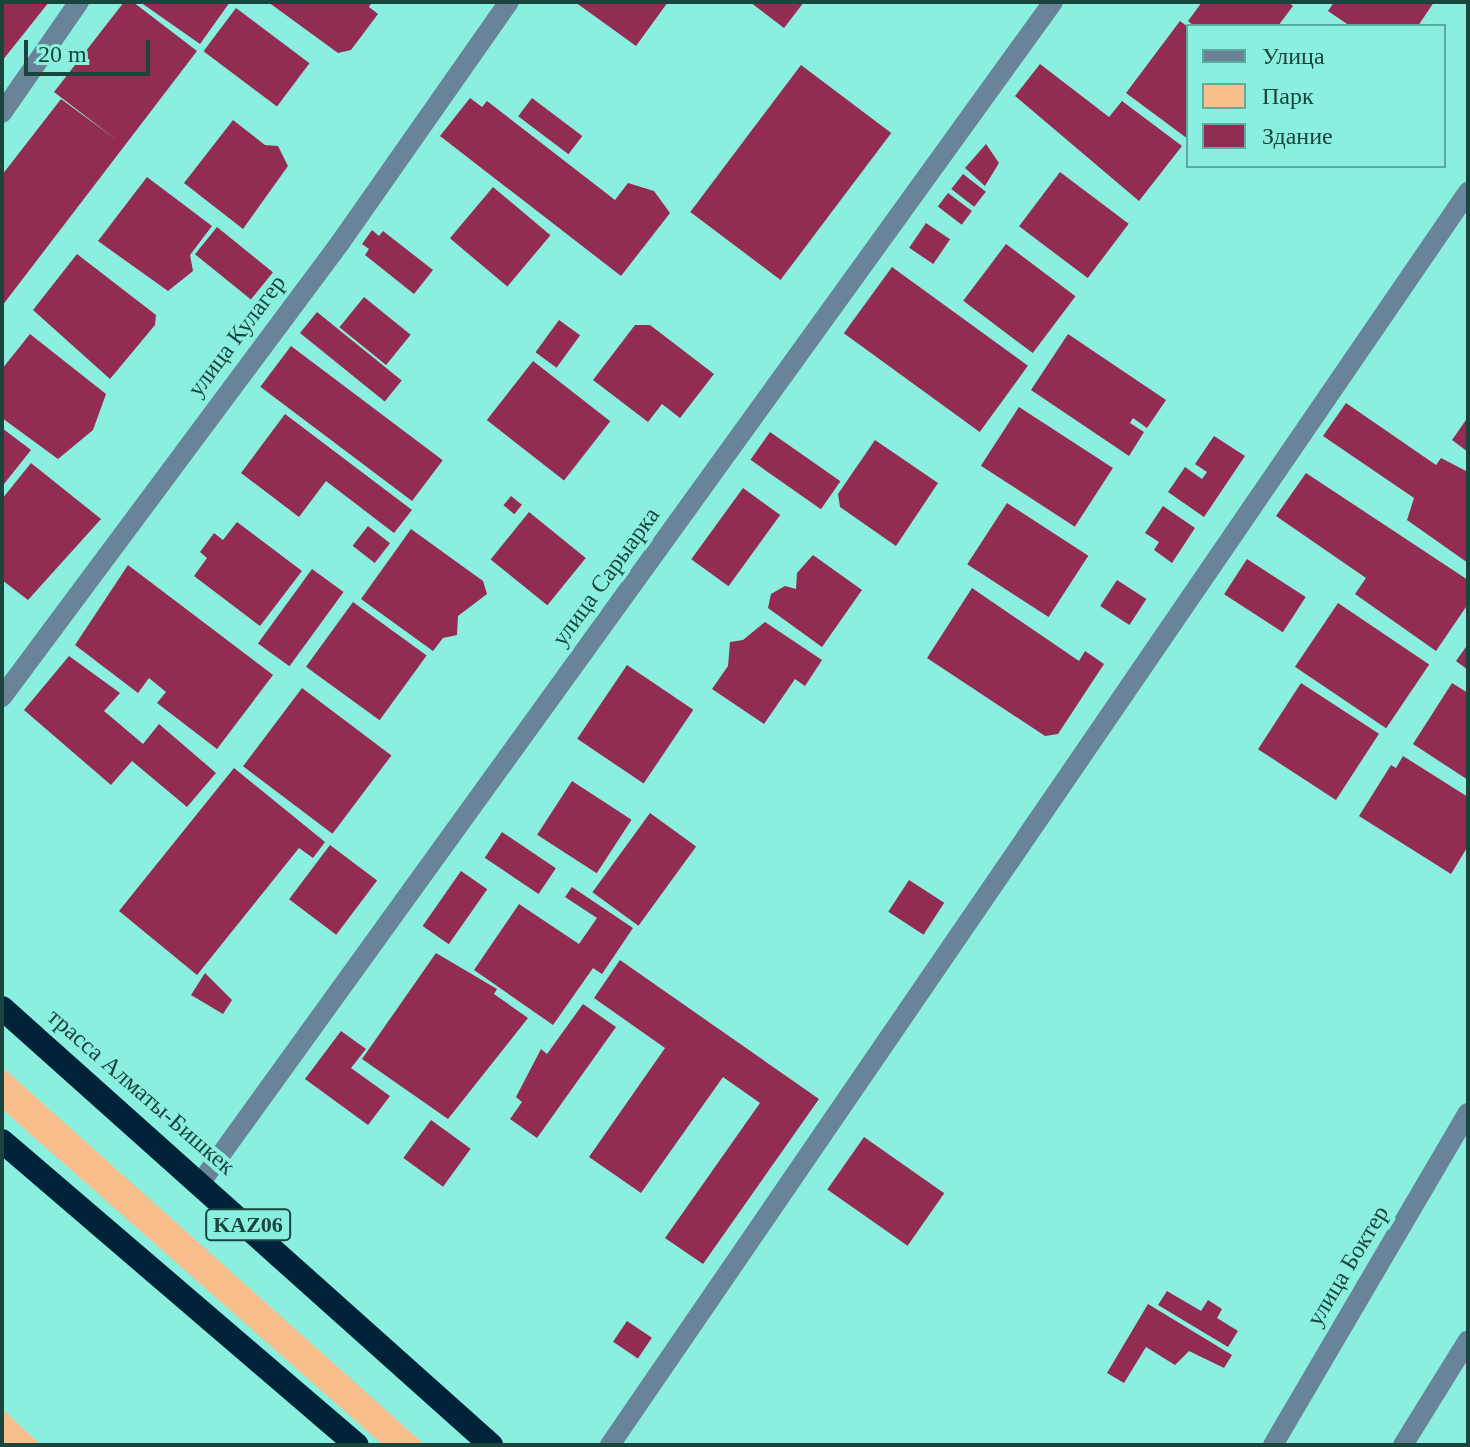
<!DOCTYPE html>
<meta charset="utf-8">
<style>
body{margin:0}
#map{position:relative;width:1470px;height:1447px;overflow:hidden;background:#8aefde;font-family:Georgia,serif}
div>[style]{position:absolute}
.green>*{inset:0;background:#f8bf8d}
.building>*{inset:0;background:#932c52;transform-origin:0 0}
.minor>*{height:20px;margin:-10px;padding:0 10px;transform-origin:10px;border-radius:10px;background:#698398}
.highway>*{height:24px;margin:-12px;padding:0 12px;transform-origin:12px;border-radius:12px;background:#00233a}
span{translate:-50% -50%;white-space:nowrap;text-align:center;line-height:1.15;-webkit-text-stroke:8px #8aefde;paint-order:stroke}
.shield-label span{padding:2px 6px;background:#8aefde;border:2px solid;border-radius:6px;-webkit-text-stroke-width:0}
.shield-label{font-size:22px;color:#1a453e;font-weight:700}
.street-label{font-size:24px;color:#1a453e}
.frame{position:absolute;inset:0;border:4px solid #1a453e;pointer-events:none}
.legend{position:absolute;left:1186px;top:24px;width:260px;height:144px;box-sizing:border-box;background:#8aefde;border:2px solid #5dab9e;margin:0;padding:10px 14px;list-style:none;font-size:24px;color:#1a453e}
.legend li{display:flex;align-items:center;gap:16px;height:40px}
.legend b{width:40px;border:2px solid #5dab9e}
.scale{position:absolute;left:24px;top:40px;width:126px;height:36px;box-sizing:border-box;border:4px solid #1a453e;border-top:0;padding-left:10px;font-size:24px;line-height:28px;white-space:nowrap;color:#1a453e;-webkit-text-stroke:6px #8aefde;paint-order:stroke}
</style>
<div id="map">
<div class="green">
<div style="clip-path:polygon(2px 1067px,425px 1445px,383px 1445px,2px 1109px)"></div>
<div style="clip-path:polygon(2px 1409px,41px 1445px,2px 1445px)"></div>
</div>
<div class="building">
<div style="clip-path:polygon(2px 2px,49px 2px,2px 61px)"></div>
<div style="clip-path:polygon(124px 2px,133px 2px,197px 51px,2px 306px,2px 175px,61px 99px,118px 141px,54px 92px)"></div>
<div style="clip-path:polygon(140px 2px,230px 2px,200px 44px)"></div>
<div style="clip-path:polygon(268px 2px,372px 2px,369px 7px,378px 14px,351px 50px,338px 53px)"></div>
<div style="clip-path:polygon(575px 2px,668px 2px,636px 46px)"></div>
<div style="clip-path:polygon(750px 2px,804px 2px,784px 28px)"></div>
<div style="clip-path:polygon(1202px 2px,1288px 2px,1293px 6px,1278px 26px,1194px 26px,1188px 21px)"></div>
<div style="clip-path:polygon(1334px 2px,1434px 2px,1418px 26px,1350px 26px,1328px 11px)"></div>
<div style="left:236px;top:8px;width:92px;height:54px;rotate:37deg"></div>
<div style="clip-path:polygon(1180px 21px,1188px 27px,1188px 139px,1126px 93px)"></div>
<div style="clip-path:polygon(1040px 64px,1109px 117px,1122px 101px,1182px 146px,1139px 201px,1015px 96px)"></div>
<div style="left:801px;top:65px;width:113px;height:184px;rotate:37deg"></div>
<div style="clip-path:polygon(470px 98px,482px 107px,487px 101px,615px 200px,628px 183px,654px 191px,670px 213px,621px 276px,440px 136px)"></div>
<div style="left:532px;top:98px;width:63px;height:23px;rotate:37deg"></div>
<div style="clip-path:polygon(233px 120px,265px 145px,278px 146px,288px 166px,243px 229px,184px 183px)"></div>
<div style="clip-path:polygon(986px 144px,999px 163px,985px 186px,965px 168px)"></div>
<div style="left:1060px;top:172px;width:86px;height:68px;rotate:37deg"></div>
<div style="left:963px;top:174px;width:29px;height:19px;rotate:38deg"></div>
<div style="clip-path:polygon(147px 177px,212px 226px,190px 255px,193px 271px,168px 291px,98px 241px)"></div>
<div style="left:493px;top:187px;width:75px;height:67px;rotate:40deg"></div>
<div style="left:948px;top:193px;width:30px;height:17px;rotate:37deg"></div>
<div style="left:926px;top:223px;width:29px;height:30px;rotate:34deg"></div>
<div style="left:217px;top:227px;width:72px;height:35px;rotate:39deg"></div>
<div style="clip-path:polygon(372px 230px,379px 236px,383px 231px,433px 270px,414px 294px,365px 255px,369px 249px,362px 244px)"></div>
<div style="left:1006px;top:244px;width:87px;height:71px;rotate:37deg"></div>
<div style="clip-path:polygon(77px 254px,156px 315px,155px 325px,110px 379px,33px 310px)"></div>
<div style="left:892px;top:267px;width:168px;height:82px;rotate:36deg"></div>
<div style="left:364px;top:297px;width:60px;height:39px;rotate:39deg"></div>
<div style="left:317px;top:312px;width:109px;height:27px;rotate:39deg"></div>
<div style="left:559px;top:320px;width:26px;height:40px;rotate:36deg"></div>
<div style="clip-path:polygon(635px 325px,650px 325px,714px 374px,680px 418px,662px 404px,648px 422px,593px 380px)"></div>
<div style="clip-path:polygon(30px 334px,106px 394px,93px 430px,58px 459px,2px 418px,2px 369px)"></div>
<div style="clip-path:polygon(1068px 334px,1166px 400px,1147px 428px,1133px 418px,1130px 423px,1144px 432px,1129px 456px,1031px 390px)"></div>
<div style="left:291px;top:346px;width:190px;height:51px;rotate:37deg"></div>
<div style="left:533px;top:361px;width:98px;height:75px;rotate:38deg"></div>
<div style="clip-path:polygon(1346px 403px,1436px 465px,1441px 458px,1468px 472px,1468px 563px,1407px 520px,1414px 498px,1323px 436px)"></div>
<div style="left:1019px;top:407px;width:112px;height:70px;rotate:33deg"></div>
<div style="clip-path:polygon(285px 414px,412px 510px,394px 533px,326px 481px,299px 517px,241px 473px)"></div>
<div style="clip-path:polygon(1468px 417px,1468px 452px,1452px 440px)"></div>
<div style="clip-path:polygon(2px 428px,31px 450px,4px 484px,2px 482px)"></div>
<div style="left:770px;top:432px;width:86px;height:34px;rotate:35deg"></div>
<div style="clip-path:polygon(1214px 436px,1245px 456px,1204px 517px,1168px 492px,1185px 467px,1202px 479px,1207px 472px,1195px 464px)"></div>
<div style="clip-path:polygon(875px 440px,938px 483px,896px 546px,840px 507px,838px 494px)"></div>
<div style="clip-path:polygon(31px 463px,101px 519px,28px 600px,2px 580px,2px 499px)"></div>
<div style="clip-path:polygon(1306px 473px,1468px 580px,1468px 604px,1436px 651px,1355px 594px,1366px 578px,1276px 516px)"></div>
<div style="left:743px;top:488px;width:46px;height:88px;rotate:36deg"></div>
<div style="left:511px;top:496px;width:14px;height:12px;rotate:39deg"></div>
<div style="left:1007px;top:503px;width:97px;height:73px;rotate:33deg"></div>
<div style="clip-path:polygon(1163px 506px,1195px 528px,1172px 563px,1154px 550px,1159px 542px,1145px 533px)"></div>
<div style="left:529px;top:512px;width:73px;height:61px;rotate:39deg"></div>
<div style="clip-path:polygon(237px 522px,302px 571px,260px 626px,194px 576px,207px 558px,200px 552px,214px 533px,223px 540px)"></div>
<div style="left:368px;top:526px;width:28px;height:25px;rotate:38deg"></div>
<div style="clip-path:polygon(411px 529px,483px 581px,487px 594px,458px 616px,457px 635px,443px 638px,433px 651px,361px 599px)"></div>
<div style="clip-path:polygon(813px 555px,862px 590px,822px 647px,768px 608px,771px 594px,785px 586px,796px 589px,797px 573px)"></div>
<div style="left:1247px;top:559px;width:70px;height:42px;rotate:33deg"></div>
<div style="clip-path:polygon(128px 565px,273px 675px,217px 749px,157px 703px,166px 692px,149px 678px,138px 693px,75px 645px)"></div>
<div style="left:312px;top:569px;width:39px;height:92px;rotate:36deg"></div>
<div style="left:1117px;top:580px;width:35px;height:31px;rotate:33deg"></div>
<div style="clip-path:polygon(972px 588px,1079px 661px,1085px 651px,1104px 664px,1058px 734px,1045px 736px,927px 658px)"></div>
<div style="left:353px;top:602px;width:91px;height:80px;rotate:36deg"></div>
<div style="left:1338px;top:603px;width:110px;height:77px;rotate:34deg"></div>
<div style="clip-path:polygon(765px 622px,822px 660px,805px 686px,795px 679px,764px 724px,712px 689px,728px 666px,730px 642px,743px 640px)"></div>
<div style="clip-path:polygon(1468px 644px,1468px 670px,1456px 661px)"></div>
<div style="clip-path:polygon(69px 656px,120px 693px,104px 711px,143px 744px,159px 724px,216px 773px,187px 807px,132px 761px,111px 785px,24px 710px)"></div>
<div style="left:627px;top:665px;width:80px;height:89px;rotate:34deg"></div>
<div style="left:1301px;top:683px;width:93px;height:79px;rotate:33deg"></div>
<div style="clip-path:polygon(1452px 683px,1468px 693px,1468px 780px,1413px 744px)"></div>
<div style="left:302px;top:688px;width:112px;height:98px;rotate:37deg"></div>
<div style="clip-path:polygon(1403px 756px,1468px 797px,1468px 846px,1451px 874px,1359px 816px,1391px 765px,1396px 768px)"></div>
<div style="clip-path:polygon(234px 768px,325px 842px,313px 858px,299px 848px,197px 975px,119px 911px)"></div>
<div style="left:572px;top:781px;width:71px;height:64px;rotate:33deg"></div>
<div style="left:650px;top:813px;width:57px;height:98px;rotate:36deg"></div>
<div style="left:502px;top:832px;width:65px;height:31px;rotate:34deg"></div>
<div style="left:330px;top:845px;width:59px;height:68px;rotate:37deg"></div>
<div style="left:461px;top:871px;width:32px;height:67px;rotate:35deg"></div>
<div style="left:909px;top:880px;width:42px;height:38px;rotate:33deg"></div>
<div style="clip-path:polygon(572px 887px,633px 928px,602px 974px,593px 968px,553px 1025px,474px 970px,519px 904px,579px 944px,597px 918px,565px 897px)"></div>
<div style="clip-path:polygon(436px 953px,497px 989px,494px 994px,528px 1018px,448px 1119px,362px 1059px)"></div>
<div style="clip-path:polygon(620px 960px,819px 1099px,703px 1264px,665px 1238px,760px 1103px,723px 1077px,641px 1193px,589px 1157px,665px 1048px,594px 998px)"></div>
<div style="clip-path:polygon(205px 973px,232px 1000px,223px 1014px,191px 995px)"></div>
<div style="clip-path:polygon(583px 1004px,616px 1027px,537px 1138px,510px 1119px,522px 1102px,516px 1097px,541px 1049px,547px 1054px)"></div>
<div style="clip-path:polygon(341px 1031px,366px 1049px,351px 1068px,390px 1096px,368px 1125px,305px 1079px)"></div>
<div style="left:431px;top:1120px;width:49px;height:47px;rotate:36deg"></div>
<div style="left:864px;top:1137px;width:98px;height:64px;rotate:35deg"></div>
<div style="clip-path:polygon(1167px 1291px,1201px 1311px,1208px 1300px,1222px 1309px,1217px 1318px,1238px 1331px,1228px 1347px,1158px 1305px)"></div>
<div style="clip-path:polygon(1148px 1304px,1232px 1355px,1224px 1368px,1189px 1351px,1175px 1365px,1146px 1347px,1124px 1383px,1107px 1373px)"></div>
<div style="left:627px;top:1321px;width:30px;height:25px;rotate:34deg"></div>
</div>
<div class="minor">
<div style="left:2px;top:113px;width:135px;rotate:-55.3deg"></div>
<div style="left:2px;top:697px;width:566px;rotate:-53.33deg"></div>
<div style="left:340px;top:243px;width:294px;rotate:-55deg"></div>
<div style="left:201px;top:1182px;width:1455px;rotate:-54.17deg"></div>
<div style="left:610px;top:1445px;width:1519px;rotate:-55.6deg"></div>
<div style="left:1273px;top:1445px;width:385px;rotate:-59.6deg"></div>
<div style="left:1403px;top:1445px;width:123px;rotate:-58.2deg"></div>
</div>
<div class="highway">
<div style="left:2px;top:1008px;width:656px;rotate:41.79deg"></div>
<div style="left:2px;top:1141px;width:467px;rotate:40.6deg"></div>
</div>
<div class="shield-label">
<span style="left:248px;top:1225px">KАZ06</span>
</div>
<div class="street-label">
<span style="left:237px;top:336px;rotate:-53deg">улица Кулагер</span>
<span style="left:606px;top:577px;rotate:-54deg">улица Сарыарка</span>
<span style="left:141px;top:1092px;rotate:41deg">трасса Алматы-Бишкек</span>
<span style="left:1348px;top:1266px;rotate:-59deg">улица Боктер</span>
</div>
<div class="frame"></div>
<ul class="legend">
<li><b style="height:10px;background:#698398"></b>Улица</li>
<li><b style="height:22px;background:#f8bf8d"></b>Парк</li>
<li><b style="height:22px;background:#932c52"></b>Здание</li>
</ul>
<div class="scale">20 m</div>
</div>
